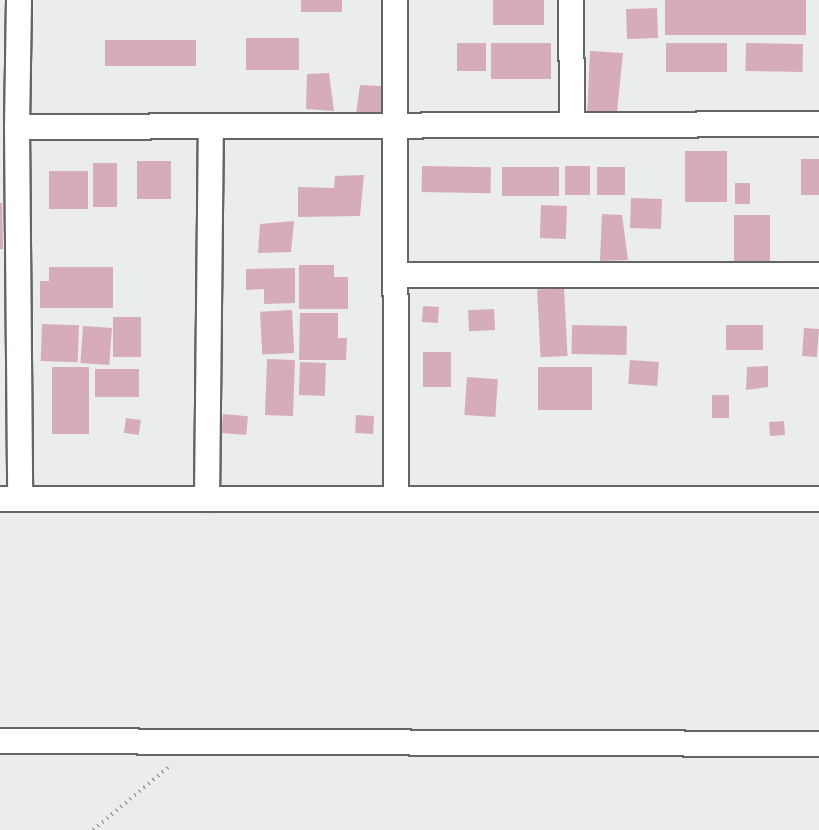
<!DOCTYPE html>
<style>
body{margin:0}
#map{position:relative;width:819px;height:830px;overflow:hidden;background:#ebecee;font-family:Quicksand,sans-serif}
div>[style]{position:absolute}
.building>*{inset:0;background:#d6abbc;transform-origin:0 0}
.path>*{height:4px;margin-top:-2px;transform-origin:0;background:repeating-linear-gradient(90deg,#9e9fa0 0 1.5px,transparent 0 6px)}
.roads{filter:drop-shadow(2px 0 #646566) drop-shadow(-2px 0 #646566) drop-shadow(0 2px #646566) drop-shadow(0 -2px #646566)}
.minor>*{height:24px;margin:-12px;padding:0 12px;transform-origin:12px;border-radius:12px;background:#fff}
span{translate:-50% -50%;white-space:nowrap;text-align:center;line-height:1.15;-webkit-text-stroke:4.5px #f8f9fb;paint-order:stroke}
</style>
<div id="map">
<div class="building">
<div style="left:301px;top:0;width:41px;height:12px"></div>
<div style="left:493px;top:0;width:51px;height:25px"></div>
<div style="left:665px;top:0;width:141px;height:35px"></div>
<div style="left:657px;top:8px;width:30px;height:31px;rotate:88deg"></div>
<div style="left:299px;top:38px;width:32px;height:53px;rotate:90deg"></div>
<div style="left:105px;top:40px;width:91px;height:26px"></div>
<div style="left:457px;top:43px;width:29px;height:28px"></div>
<div style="left:491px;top:43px;width:60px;height:36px"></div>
<div style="left:666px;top:43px;width:61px;height:29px"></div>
<div style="left:746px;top:43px;width:57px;height:28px;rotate:1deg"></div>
<div style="clip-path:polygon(590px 51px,623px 53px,617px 112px,587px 117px)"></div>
<div style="clip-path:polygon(329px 73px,334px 111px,306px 109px,307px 74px)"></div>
<div style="clip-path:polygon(360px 85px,382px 86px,382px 116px,356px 114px)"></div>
<div style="left:727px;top:151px;width:51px;height:42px;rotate:90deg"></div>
<div style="left:801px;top:159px;width:18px;height:36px"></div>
<div style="left:137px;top:161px;width:34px;height:38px"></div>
<div style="left:93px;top:163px;width:24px;height:44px"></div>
<div style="left:422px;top:166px;width:69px;height:26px;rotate:1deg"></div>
<div style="left:565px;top:166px;width:25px;height:29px"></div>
<div style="left:502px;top:167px;width:57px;height:29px"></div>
<div style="left:597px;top:167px;width:28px;height:28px"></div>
<div style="left:49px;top:171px;width:39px;height:38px"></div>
<div style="clip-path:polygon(364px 175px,360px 216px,298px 217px,298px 187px,334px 188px,335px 176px)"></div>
<div style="left:735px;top:183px;width:15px;height:21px"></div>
<div style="left:631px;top:198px;width:31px;height:30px;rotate:2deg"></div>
<div style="clip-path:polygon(0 203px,2px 203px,3px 249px,0 249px)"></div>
<div style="left:541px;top:205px;width:26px;height:33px;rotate:2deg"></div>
<div style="clip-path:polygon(602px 214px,622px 215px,628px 260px,600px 261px)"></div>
<div style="left:734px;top:215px;width:36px;height:46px"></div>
<div style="clip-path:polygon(294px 221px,291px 252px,258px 253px,260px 224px)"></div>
<div style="clip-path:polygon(299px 265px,334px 265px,334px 277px,348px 277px,348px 309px,299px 309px)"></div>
<div style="clip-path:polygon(49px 267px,113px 267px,113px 308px,40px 308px,40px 281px,49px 281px)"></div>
<div style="clip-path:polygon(295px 268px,295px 303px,264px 304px,264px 289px,246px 290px,246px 269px)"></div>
<div style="left:564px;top:288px;width:68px;height:27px;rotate:87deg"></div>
<div style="left:423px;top:306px;width:16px;height:16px;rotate:4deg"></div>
<div style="left:494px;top:309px;width:21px;height:26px;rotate:87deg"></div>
<div style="left:292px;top:310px;width:43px;height:32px;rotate:87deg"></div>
<div style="clip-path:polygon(300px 313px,338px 313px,338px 338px,347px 338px,346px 360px,299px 360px)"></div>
<div style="left:113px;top:317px;width:28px;height:40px"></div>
<div style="left:42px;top:324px;width:37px;height:37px;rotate:2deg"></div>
<div style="left:572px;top:325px;width:55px;height:29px;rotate:1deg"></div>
<div style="left:726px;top:325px;width:37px;height:25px"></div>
<div style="left:83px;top:326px;width:29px;height:37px;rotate:4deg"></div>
<div style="left:804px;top:328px;width:15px;height:28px;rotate:4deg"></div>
<div style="left:423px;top:352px;width:28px;height:35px"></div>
<div style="left:267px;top:359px;width:28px;height:56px;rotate:2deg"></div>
<div style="left:630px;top:360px;width:29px;height:24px;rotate:4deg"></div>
<div style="left:300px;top:362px;width:26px;height:33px;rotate:2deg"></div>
<div style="clip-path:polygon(768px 366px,768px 387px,746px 390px,747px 367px)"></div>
<div style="left:52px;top:367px;width:37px;height:67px"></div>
<div style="left:538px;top:367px;width:54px;height:43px"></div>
<div style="left:95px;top:369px;width:44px;height:28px"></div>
<div style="left:467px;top:377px;width:31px;height:38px;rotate:4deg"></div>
<div style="left:712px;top:395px;width:17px;height:23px"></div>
<div style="left:223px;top:414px;width:25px;height:19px;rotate:5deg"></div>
<div style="left:356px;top:415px;width:18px;height:18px;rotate:3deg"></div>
<div style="left:126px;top:418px;width:15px;height:15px;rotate:8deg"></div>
<div style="left:784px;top:421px;width:14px;height:15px;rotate:86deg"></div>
</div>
<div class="path">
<div style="left:93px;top:830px;width:102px;rotate:-39.8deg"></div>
</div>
<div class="roads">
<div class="minor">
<div style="left:19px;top:0;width:127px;rotate:90.9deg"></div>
<div style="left:17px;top:127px;width:372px;rotate:89.5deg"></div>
<div style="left:395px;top:0;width:499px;rotate:89.9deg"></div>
<div style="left:571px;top:0;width:124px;rotate:89.5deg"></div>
<div style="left:17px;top:127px;width:802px;rotate:-0.21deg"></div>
<div style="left:396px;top:275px;width:423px"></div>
<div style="left:0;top:499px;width:819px"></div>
<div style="left:207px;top:499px;width:373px;rotate:-89.4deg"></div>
<div style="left:0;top:741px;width:819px;rotate:0.21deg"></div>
</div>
</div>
</div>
